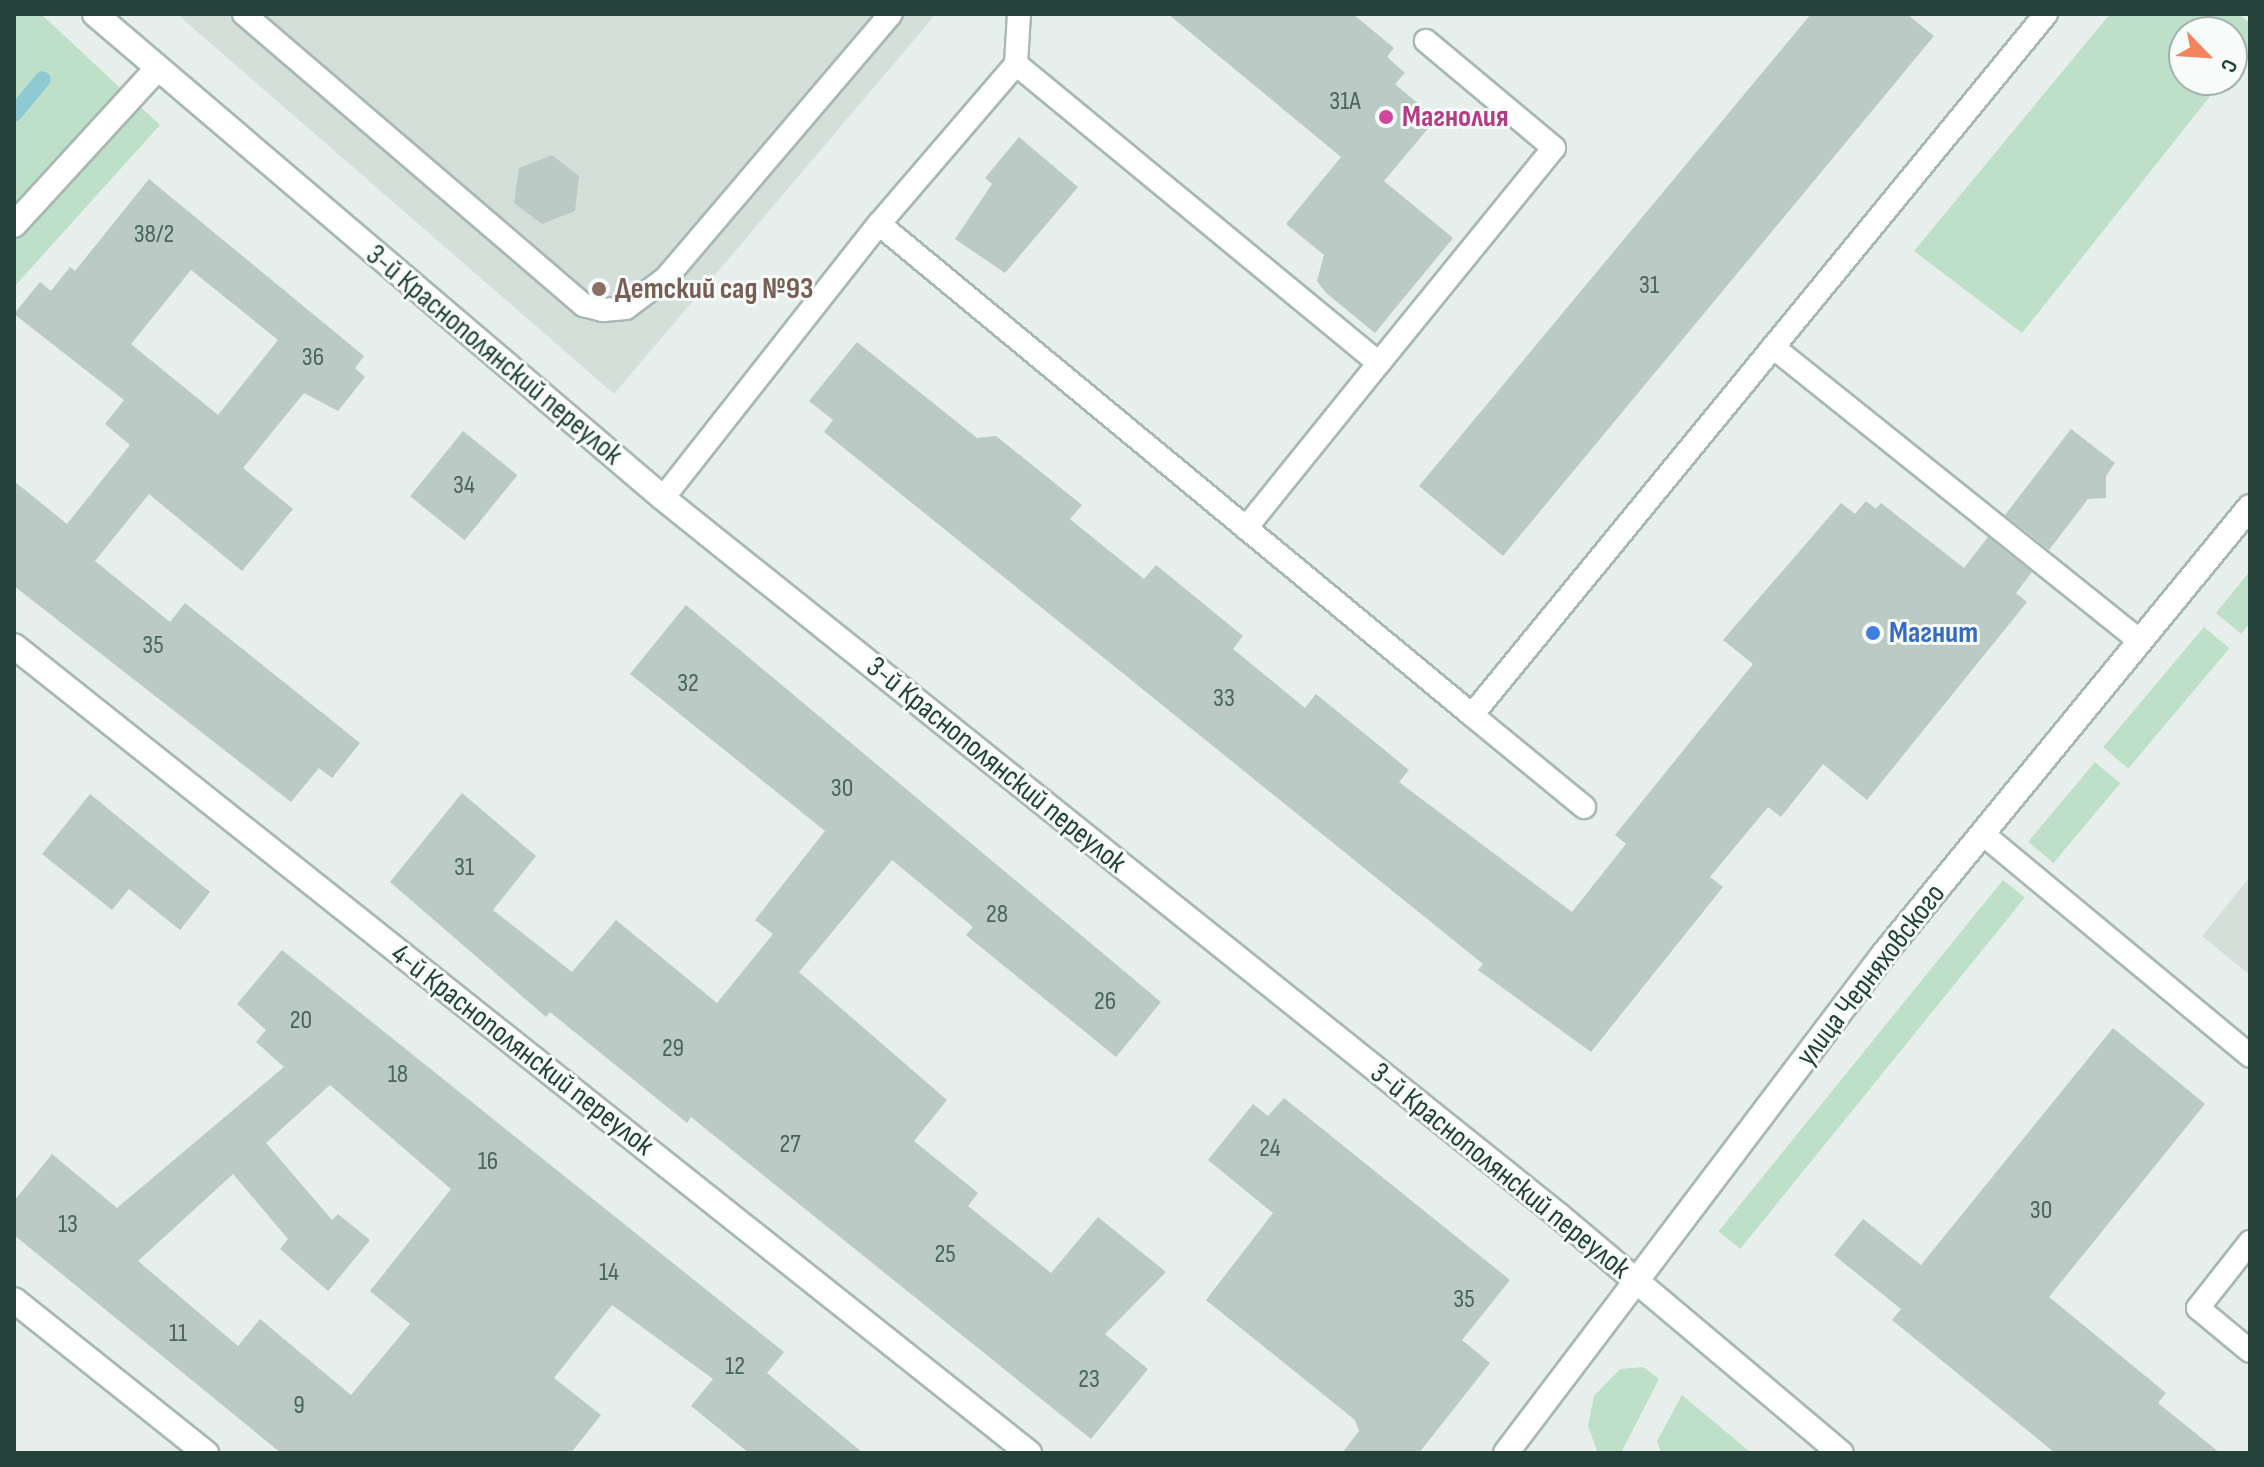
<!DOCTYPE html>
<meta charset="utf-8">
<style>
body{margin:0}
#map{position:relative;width:2264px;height:1467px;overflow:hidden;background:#e6efeb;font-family:"Sofia Sans Condensed",sans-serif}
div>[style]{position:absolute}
.built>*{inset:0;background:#d4dfda}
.green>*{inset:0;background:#bfe0c8;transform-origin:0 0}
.stream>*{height:16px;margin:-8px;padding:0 8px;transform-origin:8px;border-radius:8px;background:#8ec9d4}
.building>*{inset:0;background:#bbcac4;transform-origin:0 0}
.roads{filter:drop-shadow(2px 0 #a8b8b2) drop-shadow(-2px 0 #a8b8b2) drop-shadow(0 2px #a8b8b2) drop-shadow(0 -2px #a8b8b2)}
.lane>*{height:22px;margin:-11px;padding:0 11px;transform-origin:11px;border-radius:11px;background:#fff}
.street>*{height:24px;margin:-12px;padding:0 12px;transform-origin:12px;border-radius:12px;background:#fff}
.secondary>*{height:24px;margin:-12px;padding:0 12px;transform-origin:12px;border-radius:12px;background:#fff}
.dots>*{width:22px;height:22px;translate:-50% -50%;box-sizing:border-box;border:4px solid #f7fbf9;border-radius:50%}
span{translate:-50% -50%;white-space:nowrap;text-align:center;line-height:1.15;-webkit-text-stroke:6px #f7fbf9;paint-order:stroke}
.number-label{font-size:26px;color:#4a645c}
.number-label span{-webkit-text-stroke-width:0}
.hotel-label{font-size:30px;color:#b23c85;font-weight:700}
.left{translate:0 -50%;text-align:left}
.education-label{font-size:30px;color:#785e54;font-weight:700}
.street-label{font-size:30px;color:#24423a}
.shop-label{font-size:30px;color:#366cbe;font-weight:700}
.frame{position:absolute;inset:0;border:16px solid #24423a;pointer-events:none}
.north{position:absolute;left:2168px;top:16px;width:80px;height:80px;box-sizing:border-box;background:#f7fbf9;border:2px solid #a3b1ad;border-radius:50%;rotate:115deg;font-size:22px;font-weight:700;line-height:32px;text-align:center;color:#24423a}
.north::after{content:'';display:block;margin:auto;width:28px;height:36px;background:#f4845f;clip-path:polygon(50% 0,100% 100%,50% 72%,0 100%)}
</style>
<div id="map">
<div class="built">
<div style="clip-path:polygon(177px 14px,936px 14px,614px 394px)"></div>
<div style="clip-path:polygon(2250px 877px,2250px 975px,2202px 936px)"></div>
</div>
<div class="green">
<div style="clip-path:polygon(14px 14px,41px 14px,160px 125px,14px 287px)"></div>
<div style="clip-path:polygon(2110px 14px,2238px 14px,2250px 23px,2250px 46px,2232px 69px,2232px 32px,2184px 32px,2184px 80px,2223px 80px,2022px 333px,1914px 251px)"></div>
<div style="clip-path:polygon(2250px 571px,2250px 623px,2241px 634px,2216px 613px)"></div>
<div style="left:2204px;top:627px;width:33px;height:157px;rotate:40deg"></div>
<div style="left:2095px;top:762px;width:33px;height:104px;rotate:40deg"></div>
<div style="left:2003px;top:880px;width:28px;height:452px;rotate:39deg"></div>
<div style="clip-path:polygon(1643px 1367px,1659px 1379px,1621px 1453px,1598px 1453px,1588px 1426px,1594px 1396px,1620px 1369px)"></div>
<div style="clip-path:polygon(1682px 1395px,1749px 1451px,1748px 1453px,1661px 1453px,1657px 1441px)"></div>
</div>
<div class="stream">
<div style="left:14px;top:114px;width:45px;rotate:-50.4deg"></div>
</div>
<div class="building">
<div style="clip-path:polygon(1168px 14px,1353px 14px,1394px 48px,1387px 57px,1405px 73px,1395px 84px,1436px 119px,1384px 181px,1453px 238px,1375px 333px,1326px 293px,1317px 281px,1324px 255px,1286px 224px,1341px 157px)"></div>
<div style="clip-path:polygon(1811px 14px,1907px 14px,1934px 36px,1503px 556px,1419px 486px)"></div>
<div style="clip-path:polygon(1019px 137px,1078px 187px,1005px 273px,955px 239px,992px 184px,985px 178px)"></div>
<div style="clip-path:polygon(552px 155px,579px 176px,575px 211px,542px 224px,514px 203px,519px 168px)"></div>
<div style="clip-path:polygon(evenodd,149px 179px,364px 356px,355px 368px,365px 377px,338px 411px,304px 393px,243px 468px,293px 509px,242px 571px,149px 494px,95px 561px,170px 622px,185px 603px,360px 743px,332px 778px,319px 768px,291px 802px,14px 586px,14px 481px,67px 524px,130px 445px,105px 424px,124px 400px,14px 314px,40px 282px,51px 291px,70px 267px,75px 271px,149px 179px,191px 270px,278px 340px,218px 415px,131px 344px,191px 270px)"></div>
<div style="clip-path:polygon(857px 342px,977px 438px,996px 436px,1082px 505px,1070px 519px,1144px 579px,1156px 565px,1243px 636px,1233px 649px,1305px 708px,1316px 694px,1409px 770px,1399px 782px,1572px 912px,1626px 844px,1615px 835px,1753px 664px,1723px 640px,1841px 503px,1855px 514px,1866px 501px,1876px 509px,1881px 503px,1964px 568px,1988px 537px,2032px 572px,2016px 593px,2027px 602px,1867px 800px,1823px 764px,1781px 817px,1768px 807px,1710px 877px,1723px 887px,1591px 1052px,1478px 970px,1483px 964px,824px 432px,833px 420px,809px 401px)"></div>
<div style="clip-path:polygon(2071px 429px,2115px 463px,2106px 476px,2106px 498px,2088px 499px,2049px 550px,2005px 515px)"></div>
<div style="left:463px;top:431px;width:70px;height:84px;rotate:39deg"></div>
<div style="clip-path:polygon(686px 605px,1161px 1002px,1116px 1057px,966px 935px,973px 927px,892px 860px,799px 972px,947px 1100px,914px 1141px,978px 1193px,968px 1206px,1051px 1273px,1098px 1217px,1166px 1272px,1105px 1334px,1148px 1369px,1091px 1439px,691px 1117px,687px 1123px,550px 1012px,546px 1017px,390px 882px,462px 793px,536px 856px,493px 910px,572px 972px,616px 920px,717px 1003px,773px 934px,755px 920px,825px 831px,630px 674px)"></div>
<div style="clip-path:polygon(90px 794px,210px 892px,180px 930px,129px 889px,112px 910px,42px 854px)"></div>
<div style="clip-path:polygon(evenodd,282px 950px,784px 1352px,767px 1373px,863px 1453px,749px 1453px,691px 1406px,713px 1379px,612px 1305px,554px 1378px,601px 1415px,571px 1453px,281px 1453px,14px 1235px,14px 1201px,52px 1154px,117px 1208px,284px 1067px,256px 1042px,266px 1030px,237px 1004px,282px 950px,330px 1085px,451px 1189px,370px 1291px,410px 1324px,351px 1395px,260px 1319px,238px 1346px,138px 1261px,233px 1174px,288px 1239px,280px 1249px,328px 1291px,370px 1240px,338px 1214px,332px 1220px,266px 1143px,330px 1085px)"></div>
<div style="clip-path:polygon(2113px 1028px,2205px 1104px,2049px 1297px,2166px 1393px,2158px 1403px,2220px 1453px,2055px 1453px,1892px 1320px,1901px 1309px,1834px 1255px,1863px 1219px,1921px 1265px)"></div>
<div style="clip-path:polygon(1284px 1098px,1510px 1280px,1462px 1340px,1490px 1363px,1419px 1453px,1342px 1453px,1359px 1431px,1355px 1420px,1206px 1300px,1273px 1213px,1208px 1160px,1253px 1104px,1268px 1116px)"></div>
</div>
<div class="roads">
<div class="lane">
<div style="left:244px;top:14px;width:448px;rotate:40.6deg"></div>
<div style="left:584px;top:305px;width:20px;rotate:15deg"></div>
<div style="left:603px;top:310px;width:23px;rotate:-5deg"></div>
<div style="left:626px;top:308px;width:50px;rotate:-36.9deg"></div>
<div style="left:666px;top:278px;width:347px;rotate:-49.6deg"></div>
<div style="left:1016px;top:64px;width:50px;rotate:-86.6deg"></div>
<div style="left:879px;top:224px;width:211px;rotate:-49.4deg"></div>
<div style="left:1016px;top:64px;width:470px;rotate:39.5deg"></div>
<div style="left:1379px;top:363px;width:212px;rotate:128.9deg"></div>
<div style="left:1773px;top:347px;width:469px;rotate:38.7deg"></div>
<div style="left:1379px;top:363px;width:277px;rotate:-50.9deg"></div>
<div style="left:1554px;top:148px;width:167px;rotate:-140.1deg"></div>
<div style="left:663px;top:498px;width:349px;rotate:-51.8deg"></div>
<div style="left:879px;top:224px;width:770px;rotate:39.62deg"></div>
<div style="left:1472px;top:715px;width:906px;rotate:-50.69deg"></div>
<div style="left:1472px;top:715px;width:145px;rotate:39.4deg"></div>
<div style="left:1983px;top:834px;width:347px;rotate:39.7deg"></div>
<div style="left:2250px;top:1242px;width:84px;rotate:128.2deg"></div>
<div style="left:2198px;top:1308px;width:67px;rotate:39.6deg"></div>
</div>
<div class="street">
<div style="left:95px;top:14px;width:746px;rotate:40.43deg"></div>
<div style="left:663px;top:498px;width:1147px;rotate:38.7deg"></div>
<div style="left:1558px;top:1215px;width:370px;rotate:40.1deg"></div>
<div style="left:14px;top:225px;width:210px;rotate:-47.5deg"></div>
<div style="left:14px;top:646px;width:1297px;rotate:38.49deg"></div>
<div style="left:14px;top:1300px;width:246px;rotate:38.6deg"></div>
</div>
<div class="secondary">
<div style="left:1506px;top:1453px;width:625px;rotate:-52.87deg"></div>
<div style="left:1883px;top:955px;width:579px;rotate:-50.68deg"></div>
</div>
</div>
<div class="dots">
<div style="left:1386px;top:117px;background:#d1479c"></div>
<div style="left:599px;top:289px;background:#8d6e63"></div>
<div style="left:1873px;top:633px;background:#3f7fe0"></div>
</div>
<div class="number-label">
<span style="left:1345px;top:102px">31А</span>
<span style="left:154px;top:235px">38/2</span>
<span style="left:1649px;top:286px">31</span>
<span style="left:313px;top:358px">36</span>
<span style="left:464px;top:486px">34</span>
<span style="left:153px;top:646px">35</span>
<span style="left:688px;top:684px">32</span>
<span style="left:1224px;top:699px">33</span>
<span style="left:842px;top:789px">30</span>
<span style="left:464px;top:868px">31</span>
<span style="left:997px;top:915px">28</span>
<span style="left:1105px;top:1002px">26</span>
<span style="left:301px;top:1021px">20</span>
<span style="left:673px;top:1049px">29</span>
<span style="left:398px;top:1075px">18</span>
<span style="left:790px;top:1145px">27</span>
<span style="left:1270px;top:1149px">24</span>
<span style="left:488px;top:1162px">16</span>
<span style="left:2041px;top:1211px">30</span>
<span style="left:68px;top:1225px">13</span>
<span style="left:945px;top:1255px">25</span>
<span style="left:609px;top:1273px">14</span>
<span style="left:1464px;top:1300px">35</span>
<span style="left:178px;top:1334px">11</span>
<span style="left:735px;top:1367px">12</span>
<span style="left:1089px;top:1380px">23</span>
<span style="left:299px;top:1406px">9</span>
</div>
<div class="hotel-label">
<span class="left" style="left:1402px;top:117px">Магнолия</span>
</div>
<div class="education-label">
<span class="left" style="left:615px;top:289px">Детский сад №93</span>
</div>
<div class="street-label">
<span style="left:494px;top:355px;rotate:40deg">3-й Краснополянский переулок</span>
<span style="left:996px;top:765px;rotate:39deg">3-й Краснополянский переулок</span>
<span style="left:1871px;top:975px;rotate:-52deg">улица Черняховского</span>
<span style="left:522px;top:1050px;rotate:38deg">4-й Краснополянский переулок</span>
<span style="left:1500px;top:1171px;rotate:39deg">3-й Краснополянский переулок</span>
</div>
<div class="shop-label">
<span class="left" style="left:1889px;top:633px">Магнит</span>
</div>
<div class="frame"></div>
<div class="north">С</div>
</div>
